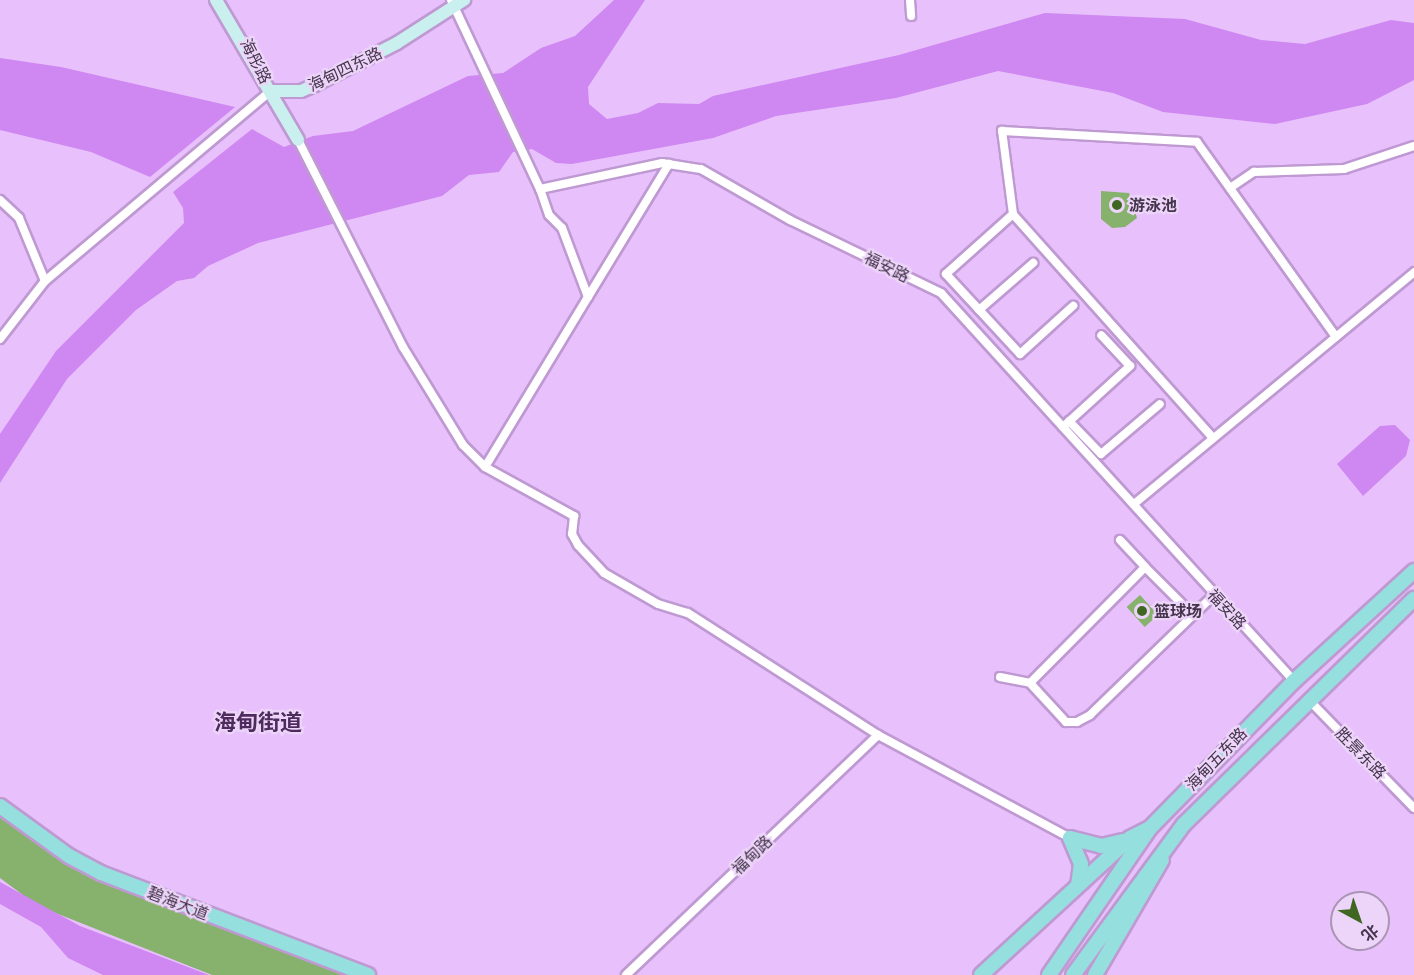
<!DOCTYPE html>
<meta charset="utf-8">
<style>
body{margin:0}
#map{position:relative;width:1414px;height:975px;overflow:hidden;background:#e8c1fc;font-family:"Open Sans","Noto Sans SC",sans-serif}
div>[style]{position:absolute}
.green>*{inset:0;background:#87b26d;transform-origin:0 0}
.water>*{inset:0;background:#cf87f1}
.roads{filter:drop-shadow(2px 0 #bf99d2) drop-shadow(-2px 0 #bf99d2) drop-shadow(0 2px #bf99d2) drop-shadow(0 -2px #bf99d2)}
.street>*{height:8px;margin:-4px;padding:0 4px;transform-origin:4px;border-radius:4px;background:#fff}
.secondary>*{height:12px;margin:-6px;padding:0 6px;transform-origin:6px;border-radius:6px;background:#caefef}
.primary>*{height:14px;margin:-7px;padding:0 7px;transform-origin:7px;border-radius:7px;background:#95dfdf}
.dots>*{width:16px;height:16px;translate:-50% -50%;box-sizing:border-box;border:3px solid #edd5f9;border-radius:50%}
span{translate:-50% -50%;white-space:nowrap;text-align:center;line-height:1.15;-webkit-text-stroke:4.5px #edd5f9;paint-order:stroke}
.street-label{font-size:16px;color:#45354c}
.poi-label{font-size:16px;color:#45354c;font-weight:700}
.left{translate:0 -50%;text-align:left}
.district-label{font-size:22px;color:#4d2c5d;font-weight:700}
.north{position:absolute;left:1330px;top:891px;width:60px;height:60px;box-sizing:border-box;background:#edd5f9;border:2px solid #aa95b4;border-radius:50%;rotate:140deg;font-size:16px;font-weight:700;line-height:24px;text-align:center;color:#45354c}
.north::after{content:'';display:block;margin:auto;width:21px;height:27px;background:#3f6722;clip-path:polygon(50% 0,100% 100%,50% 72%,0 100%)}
</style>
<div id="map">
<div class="green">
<div style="clip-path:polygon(1101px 191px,1129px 193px,1137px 218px,1125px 227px,1112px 228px,1101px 219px)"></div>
<div style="left:1140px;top:595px;width:27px;height:18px;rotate:48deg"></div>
<div style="clip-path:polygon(0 812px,75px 865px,353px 975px,212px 975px,38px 906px,0 878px)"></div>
</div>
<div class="water">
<div style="clip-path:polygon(614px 0,645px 0,588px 87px,589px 104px,607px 119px,638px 113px,658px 103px,699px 104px,713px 96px,899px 55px,1045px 13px,1185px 19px,1261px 40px,1305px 44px,1391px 20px,1414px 23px,1414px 80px,1367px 104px,1275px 124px,1163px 112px,1113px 93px,998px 71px,896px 98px,776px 116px,713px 138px,572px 164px,556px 163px,532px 149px,513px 152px,499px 172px,469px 175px,442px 196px,258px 243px,208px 266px,194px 278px,177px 281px,136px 310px,67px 379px,0 483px,0 434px,56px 351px,184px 223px,183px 208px,173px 192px,252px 129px,284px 147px,313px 136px,353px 131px,468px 76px,503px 73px,541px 48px,575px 36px)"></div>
<div style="clip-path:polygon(0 58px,61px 67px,235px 107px,150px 177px,91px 152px,0 130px)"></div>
<div style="clip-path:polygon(1395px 425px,1410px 440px,1406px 456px,1363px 496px,1337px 464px,1380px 426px)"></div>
<div style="clip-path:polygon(0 882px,80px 926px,209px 975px,103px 975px,68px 958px,41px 927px,0 904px)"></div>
</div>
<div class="roads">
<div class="street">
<div style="left:451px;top:0;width:209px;rotate:64.8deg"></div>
<div style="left:540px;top:189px;width:125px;rotate:-12deg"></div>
<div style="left:662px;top:163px;width:39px;rotate:9deg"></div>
<div style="left:701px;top:169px;width:103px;rotate:29.8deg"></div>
<div style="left:790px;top:220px;width:168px;rotate:25.8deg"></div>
<div style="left:941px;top:293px;width:525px;rotate:47.7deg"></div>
<div style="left:910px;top:0;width:16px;rotate:86deg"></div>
<div style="left:298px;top:140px;width:232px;rotate:63.1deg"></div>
<div style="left:403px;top:347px;width:115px;rotate:58.5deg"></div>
<div style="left:463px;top:445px;width:31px;rotate:45deg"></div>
<div style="left:485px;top:467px;width:102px;rotate:28.8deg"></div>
<div style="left:574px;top:516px;width:18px;rotate:96deg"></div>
<div style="left:572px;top:534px;width:13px;rotate:61deg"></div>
<div style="left:578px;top:545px;width:38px;rotate:47deg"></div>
<div style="left:604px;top:573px;width:62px;rotate:29.9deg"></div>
<div style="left:658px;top:604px;width:31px;rotate:17deg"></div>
<div style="left:688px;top:613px;width:226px;rotate:32.7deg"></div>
<div style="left:878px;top:735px;width:218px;rotate:28.2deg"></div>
<div style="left:1230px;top:188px;width:29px;rotate:-34deg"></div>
<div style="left:1254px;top:172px;width:90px;rotate:-1.9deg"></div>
<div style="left:1344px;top:169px;width:74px;rotate:-18.2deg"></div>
<div style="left:0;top:200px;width:26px;rotate:43deg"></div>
<div style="left:19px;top:218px;width:68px;rotate:67.6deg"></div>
<div style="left:1013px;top:214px;width:90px;rotate:138.2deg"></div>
<div style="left:946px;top:274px;width:109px;rotate:47.2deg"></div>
<div style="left:1020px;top:354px;width:72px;rotate:-42.2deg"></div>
<div style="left:588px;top:297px;width:156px;rotate:-58.7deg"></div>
<div style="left:979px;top:310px;width:72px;rotate:-41deg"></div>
<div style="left:0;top:339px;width:73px;rotate:-52.2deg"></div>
<div style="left:45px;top:281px;width:295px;rotate:-40.1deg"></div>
<div style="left:1069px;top:421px;width:46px;rotate:45.9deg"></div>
<div style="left:1101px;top:454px;width:77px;rotate:-40.3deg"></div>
<div style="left:1063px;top:427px;width:91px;rotate:-42.3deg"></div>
<div style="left:1130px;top:366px;width:42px;rotate:-133.1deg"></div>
<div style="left:1213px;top:438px;width:300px;rotate:-131.8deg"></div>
<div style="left:1013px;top:214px;width:84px;rotate:-97.5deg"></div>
<div style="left:1002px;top:131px;width:195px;rotate:3.2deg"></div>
<div style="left:1197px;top:142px;width:239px;rotate:54.5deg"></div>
<div style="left:485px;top:467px;width:199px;rotate:-58.8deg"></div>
<div style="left:588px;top:297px;width:74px;rotate:-110.6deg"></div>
<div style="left:562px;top:228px;width:18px;rotate:-135deg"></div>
<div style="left:549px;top:215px;width:28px;rotate:-109deg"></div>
<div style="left:1134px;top:504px;width:364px;rotate:-39.6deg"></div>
<div style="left:1120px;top:540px;width:37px;rotate:47deg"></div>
<div style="left:1000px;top:677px;width:31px;rotate:11deg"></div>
<div style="left:1030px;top:683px;width:53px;rotate:47.3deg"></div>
<div style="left:1066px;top:722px;width:11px"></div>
<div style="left:1077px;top:722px;width:15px;rotate:-28deg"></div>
<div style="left:1090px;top:715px;width:173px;rotate:-44.1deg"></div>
<div style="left:1030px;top:683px;width:163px;rotate:-45.2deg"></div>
<div style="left:1145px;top:567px;width:66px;rotate:45deg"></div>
<div style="left:1308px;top:699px;width:152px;rotate:45.8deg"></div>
<div style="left:626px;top:975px;width:348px;rotate:-43.6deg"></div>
</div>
<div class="secondary">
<div style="left:216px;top:0;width:162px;rotate:59.6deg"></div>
<div style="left:271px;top:91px;width:30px"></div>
<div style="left:301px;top:91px;width:15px;rotate:-23deg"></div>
<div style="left:315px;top:85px;width:92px;rotate:-27.1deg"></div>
<div style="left:397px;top:43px;width:80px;rotate:-32.7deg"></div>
</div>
<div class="primary">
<div style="left:0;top:806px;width:85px;rotate:35.9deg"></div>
<div style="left:69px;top:856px;width:36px;rotate:28deg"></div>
<div style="left:101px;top:873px;width:286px;rotate:20.9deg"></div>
<div style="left:1070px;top:838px;width:32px;rotate:14deg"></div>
<div style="left:1101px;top:846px;width:22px;rotate:-13deg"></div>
<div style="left:1070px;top:838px;width:28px;rotate:67deg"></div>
<div style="left:1081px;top:864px;width:21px;rotate:98deg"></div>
<div style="left:981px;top:975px;width:202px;rotate:-42.6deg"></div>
<div style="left:1130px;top:838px;width:20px;rotate:-27deg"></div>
<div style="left:1049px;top:975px;width:178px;rotate:-55.5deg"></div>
<div style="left:1150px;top:828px;width:206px;rotate:-45.6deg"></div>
<div style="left:1294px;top:681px;width:163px;rotate:-42.5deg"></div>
<div style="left:1073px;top:975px;width:187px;rotate:-53.7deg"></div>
<div style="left:1184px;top:824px;width:322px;rotate:-44.4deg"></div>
<div style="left:1095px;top:975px;width:133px;rotate:-59.8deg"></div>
</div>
</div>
<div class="dots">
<div style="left:1117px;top:205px;background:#3f6722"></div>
<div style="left:1142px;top:611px;background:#3f6722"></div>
</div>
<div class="street-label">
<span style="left:256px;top:61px;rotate:63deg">海彤路</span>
<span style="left:345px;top:69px;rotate:-26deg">海甸四东路</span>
<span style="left:887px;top:267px;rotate:26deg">福安路</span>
<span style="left:1227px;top:609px;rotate:47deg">福安路</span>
<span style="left:1361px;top:753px;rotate:46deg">胜景东路</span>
<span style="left:1216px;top:759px;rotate:-46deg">海甸五东路</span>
<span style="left:752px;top:855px;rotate:-44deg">福甸路</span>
<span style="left:178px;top:903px;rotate:21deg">碧海大道</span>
</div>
<div class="poi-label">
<span class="left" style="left:1129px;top:205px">游泳池</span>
<span class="left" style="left:1154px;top:611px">篮球场</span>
</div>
<div class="district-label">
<span style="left:258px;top:722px">海甸街道</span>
</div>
<div class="north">北</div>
</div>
